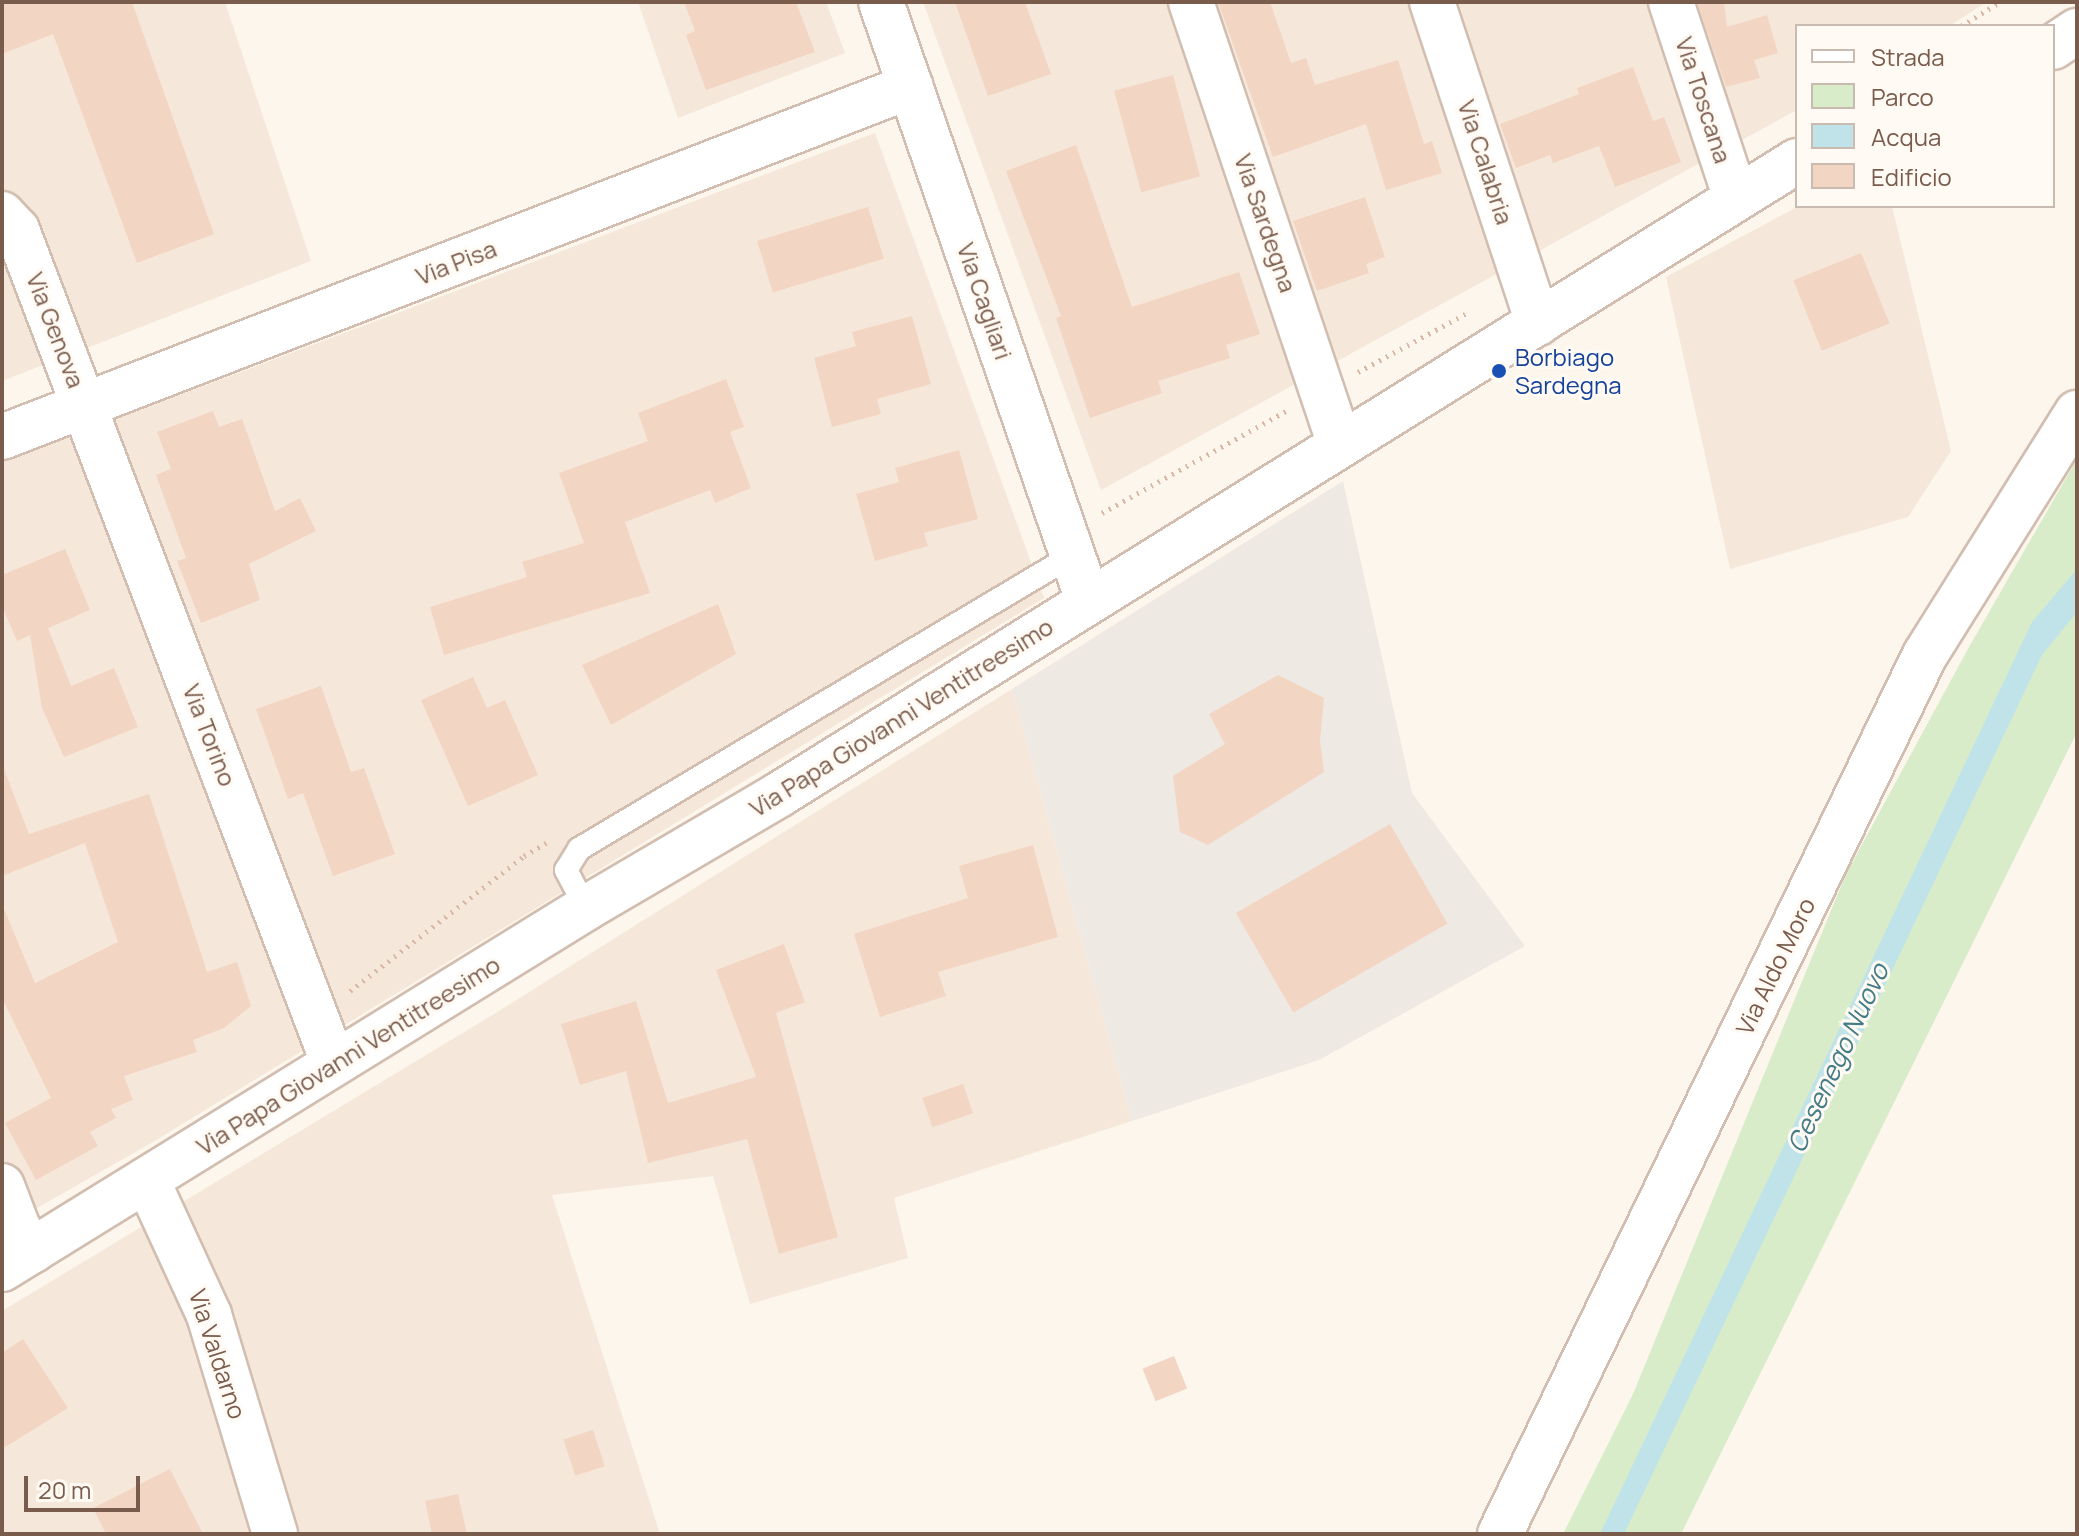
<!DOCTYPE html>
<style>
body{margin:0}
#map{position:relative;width:2079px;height:1536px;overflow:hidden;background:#fdf6ec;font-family:Manrope,sans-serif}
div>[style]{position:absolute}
.residential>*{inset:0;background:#f5e8da}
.industrial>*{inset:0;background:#efe9e4}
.green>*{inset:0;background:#d8ecc9}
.water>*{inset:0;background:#bfe3e8}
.building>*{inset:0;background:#f3d5c3;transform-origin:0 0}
.path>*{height:5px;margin-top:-2.5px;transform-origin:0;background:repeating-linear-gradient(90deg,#d9b8a5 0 2px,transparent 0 8px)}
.roads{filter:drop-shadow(2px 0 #d1beb0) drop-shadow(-2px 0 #d1beb0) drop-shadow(0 2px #d1beb0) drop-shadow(0 -2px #d1beb0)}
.service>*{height:22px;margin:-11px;padding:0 11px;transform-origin:11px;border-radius:11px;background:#fff}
.minor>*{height:44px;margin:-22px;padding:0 22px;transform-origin:22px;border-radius:22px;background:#fff}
.secondary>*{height:44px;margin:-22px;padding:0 22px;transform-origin:22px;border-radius:22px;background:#fff}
.dots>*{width:22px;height:22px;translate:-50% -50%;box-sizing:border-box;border:4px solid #fffaf3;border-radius:50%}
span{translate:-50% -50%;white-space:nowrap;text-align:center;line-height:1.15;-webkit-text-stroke:6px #fffaf3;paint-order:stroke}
.street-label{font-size:24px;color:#7a5c4d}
.transit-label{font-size:24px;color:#164399}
.left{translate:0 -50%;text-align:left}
.water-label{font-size:26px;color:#437c86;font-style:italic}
.frame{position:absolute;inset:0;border:4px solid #7a5c4d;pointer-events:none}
.legend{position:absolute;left:1795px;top:24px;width:260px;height:184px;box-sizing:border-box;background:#fffaf3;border:2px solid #cabbb1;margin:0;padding:10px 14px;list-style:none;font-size:24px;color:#7a5c4d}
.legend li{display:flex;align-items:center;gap:16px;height:40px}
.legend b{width:40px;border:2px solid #cabbb1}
.scale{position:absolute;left:24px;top:1476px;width:116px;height:36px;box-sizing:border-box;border:4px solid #7a5c4d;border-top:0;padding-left:10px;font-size:24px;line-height:28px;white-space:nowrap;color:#7a5c4d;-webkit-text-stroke:6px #fffaf3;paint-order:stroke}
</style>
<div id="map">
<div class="residential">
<div style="clip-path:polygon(2px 2px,225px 2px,311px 261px,2px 381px)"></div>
<div style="clip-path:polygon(638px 2px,826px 2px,845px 53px,678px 118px)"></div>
<div style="clip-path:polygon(923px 2px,1987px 2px,1949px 26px,1797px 26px,1797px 110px,1101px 490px)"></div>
<div style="clip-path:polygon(875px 133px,1044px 598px,148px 1145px,2px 1228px,2px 462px)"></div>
<div style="clip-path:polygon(1799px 206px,1892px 206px,1951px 451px,1908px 517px,1730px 569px,1666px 277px)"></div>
<div style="clip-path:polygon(1012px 689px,1132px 1121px,894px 1198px,908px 1258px,750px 1304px,713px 1176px,552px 1195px,660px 1534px,2px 1534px,2px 1311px,494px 1014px)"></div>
</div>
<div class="industrial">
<div style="clip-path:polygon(1343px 481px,1412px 793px,1525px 946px,1319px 1060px,1132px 1121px,1012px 689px)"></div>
</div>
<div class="green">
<div style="clip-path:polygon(2077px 459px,2077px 732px,1681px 1534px,1563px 1534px,1633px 1394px,1846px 874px,1969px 647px)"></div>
</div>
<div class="water">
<div style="clip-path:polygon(2077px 569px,2077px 612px,2042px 655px,1624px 1534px,1600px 1534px,2032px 622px)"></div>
</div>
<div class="building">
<div style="clip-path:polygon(2px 2px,132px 2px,214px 234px,137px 263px,53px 34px,2px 54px)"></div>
<div style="clip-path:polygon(684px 2px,796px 2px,815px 52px,706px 90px,686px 35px,695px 31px)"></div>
<div style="clip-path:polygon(955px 2px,1025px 2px,1051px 74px,988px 96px)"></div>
<div style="clip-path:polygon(1218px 2px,1270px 2px,1291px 63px,1306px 58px,1315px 85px,1398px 60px,1424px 144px,1432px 141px,1442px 173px,1386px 190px,1366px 124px,1273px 157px)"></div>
<div style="clip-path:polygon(1697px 2px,1724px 2px,1727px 27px,1767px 15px,1778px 53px,1754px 60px,1760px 78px,1726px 87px)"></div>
<div style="clip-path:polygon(1633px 67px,1653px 121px,1664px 117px,1681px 162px,1615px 187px,1599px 146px,1553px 163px,1550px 155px,1516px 168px,1500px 124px,1579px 94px,1577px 88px)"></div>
<div style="left:1173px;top:75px;width:105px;height:61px;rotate:75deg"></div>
<div style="clip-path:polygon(1076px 145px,1132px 307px,1239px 272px,1260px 334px,1226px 345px,1230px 358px,1158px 381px,1162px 393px,1090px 418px,1056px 318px,1061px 316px,1006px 171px)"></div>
<div style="clip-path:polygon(1365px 197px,1385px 257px,1366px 264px,1369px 273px,1317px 291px,1293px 221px)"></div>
<div style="left:868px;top:207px;width:54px;height:116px;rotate:73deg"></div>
<div style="left:1861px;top:253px;width:76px;height:73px;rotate:68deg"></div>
<div style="clip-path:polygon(912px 316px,931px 384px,877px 399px,881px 414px,832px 427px,814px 358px,856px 346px,852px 332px)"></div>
<div style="clip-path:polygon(726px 379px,744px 427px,730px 432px,751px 488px,715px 503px,710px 490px,625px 522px,650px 593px,444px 655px,430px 607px,527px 577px,522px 562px,584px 543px,559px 473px,648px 441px,638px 413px)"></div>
<div style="clip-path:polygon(213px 411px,219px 427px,242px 419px,275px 511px,300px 498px,316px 531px,249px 564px,260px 600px,201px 623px,177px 561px,186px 558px,156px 475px,171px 469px,157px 432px)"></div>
<div style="clip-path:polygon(959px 450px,978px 519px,924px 533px,928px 546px,875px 561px,856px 494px,899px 482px,895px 468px)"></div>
<div style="clip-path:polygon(65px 549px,90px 610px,48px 628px,71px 686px,114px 668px,138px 727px,64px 757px,42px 708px,30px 635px,17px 641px,2px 606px,2px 575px)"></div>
<div style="clip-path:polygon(718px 604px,736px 654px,611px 725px,582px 665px)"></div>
<div style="clip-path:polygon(1278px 675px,1324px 698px,1320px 741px,1324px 772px,1208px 845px,1180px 832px,1173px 776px,1225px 744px,1209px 714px)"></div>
<div style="clip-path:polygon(473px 677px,487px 708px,505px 700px,538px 775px,468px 806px,421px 700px)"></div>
<div style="clip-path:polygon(321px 686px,351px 772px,364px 768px,395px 854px,333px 876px,303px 793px,288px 799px,256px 709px)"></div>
<div style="clip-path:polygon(4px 769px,29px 834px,149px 794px,207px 972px,237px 962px,251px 1006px,224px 1028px,193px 1040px,197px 1052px,124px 1076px,133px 1100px,111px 1109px,116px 1118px,90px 1132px,98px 1146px,36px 1180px,5px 1123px,51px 1098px,2px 998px,2px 904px,35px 983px,118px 942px,85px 843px,2px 876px)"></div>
<div style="left:1390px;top:824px;width:115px;height:178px;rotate:60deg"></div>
<div style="clip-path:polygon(1033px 845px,1058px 937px,938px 972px,946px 996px,880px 1017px,854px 934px,968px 898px,959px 866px)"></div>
<div style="clip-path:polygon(784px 944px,805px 1002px,776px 1013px,838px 1237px,779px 1254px,747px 1139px,648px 1163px,626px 1071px,580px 1085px,561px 1024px,636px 1001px,668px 1103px,756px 1077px,716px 970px)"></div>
<div style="left:963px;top:1084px;width:31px;height:43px;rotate:71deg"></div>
<div style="clip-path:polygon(23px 1339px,68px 1408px,2px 1449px,2px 1353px)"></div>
<div style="left:1174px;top:1356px;width:35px;height:34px;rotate:68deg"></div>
<div style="left:593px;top:1430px;width:38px;height:31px;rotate:72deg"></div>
<div style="clip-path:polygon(170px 1469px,203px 1534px,106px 1534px,93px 1508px)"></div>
<div style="clip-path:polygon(458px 1494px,467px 1534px,432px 1534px,425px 1501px)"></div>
</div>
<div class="path">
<div style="left:1961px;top:26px;width:46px;rotate:-31.6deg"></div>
<div style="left:1358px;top:372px;width:126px;rotate:-28.4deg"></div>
<div style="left:1102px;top:513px;width:210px;rotate:-29deg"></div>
<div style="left:350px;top:991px;width:220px;rotate:-37.8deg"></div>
<div style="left:524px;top:856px;width:26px;rotate:-31deg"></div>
</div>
<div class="roads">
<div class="service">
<div style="left:586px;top:908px;width:43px;rotate:-117.8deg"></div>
<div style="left:566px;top:870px;width:25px;rotate:-58deg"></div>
<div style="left:579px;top:849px;width:575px;rotate:-30.76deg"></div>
</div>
<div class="minor">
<div style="left:881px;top:2px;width:633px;rotate:70.91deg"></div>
<div style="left:1191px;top:2px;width:466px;rotate:71.4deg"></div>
<div style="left:1432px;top:2px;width:338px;rotate:71.7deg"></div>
<div style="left:1671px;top:2px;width:206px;rotate:71.7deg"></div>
<div style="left:2px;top:214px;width:22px;rotate:47deg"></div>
<div style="left:17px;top:230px;width:873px;rotate:69.2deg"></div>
<div style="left:327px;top:1046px;width:18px;rotate:61deg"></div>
<div style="left:2px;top:437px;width:974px;rotate:-21.11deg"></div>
<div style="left:147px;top:1180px;width:149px;rotate:65.3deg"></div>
<div style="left:209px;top:1315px;width:229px;rotate:73.2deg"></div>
<div style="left:2px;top:1186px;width:45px;rotate:69.1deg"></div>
<div style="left:18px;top:1228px;width:27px;rotate:56deg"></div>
</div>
<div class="secondary">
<div style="left:2053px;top:47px;width:29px;rotate:-34deg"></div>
<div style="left:2px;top:1269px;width:687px;rotate:-31.72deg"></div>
<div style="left:586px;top:908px;width:225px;rotate:-30.4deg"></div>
<div style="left:780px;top:794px;width:1198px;rotate:-31.9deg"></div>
<div style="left:1500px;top:1534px;width:976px;rotate:-64.2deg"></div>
<div style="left:1925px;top:655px;width:286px;rotate:-57.9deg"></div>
</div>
</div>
<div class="dots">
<div style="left:1499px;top:371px;background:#1a4fb4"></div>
</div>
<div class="street-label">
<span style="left:1704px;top:100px;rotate:72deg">Via Toscana</span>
<span style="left:1486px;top:162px;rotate:72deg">Via Calabria</span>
<span style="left:1266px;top:223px;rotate:71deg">Via Sardegna</span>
<span style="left:456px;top:262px;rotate:-21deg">Via Pisa</span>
<span style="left:985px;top:301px;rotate:71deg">Via Cagliari</span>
<span style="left:56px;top:330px;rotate:69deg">Via Genova</span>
<span style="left:901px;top:717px;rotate:-32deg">Via Papa Giovanni Ventitreesimo</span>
<span style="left:210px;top:735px;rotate:69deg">Via Torino</span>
<span style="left:1775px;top:966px;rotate:-64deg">Via Aldo Moro</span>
<span style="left:348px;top:1055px;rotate:-32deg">Via Papa Giovanni Ventitreesimo</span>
<span style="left:218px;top:1354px;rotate:72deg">Via Valdarno</span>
</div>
<div class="transit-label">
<span class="left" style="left:1515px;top:371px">Borbiago<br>Sardegna</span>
</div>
<div class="water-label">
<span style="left:1838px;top:1058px;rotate:-65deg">Cesenego Nuovo</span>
</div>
<div class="frame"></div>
<ul class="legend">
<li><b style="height:10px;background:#fff"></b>Strada</li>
<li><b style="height:22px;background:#d8ecc9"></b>Parco</li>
<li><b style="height:22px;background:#bfe3e8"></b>Acqua</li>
<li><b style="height:22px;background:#f3d5c3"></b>Edificio</li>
</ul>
<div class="scale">20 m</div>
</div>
